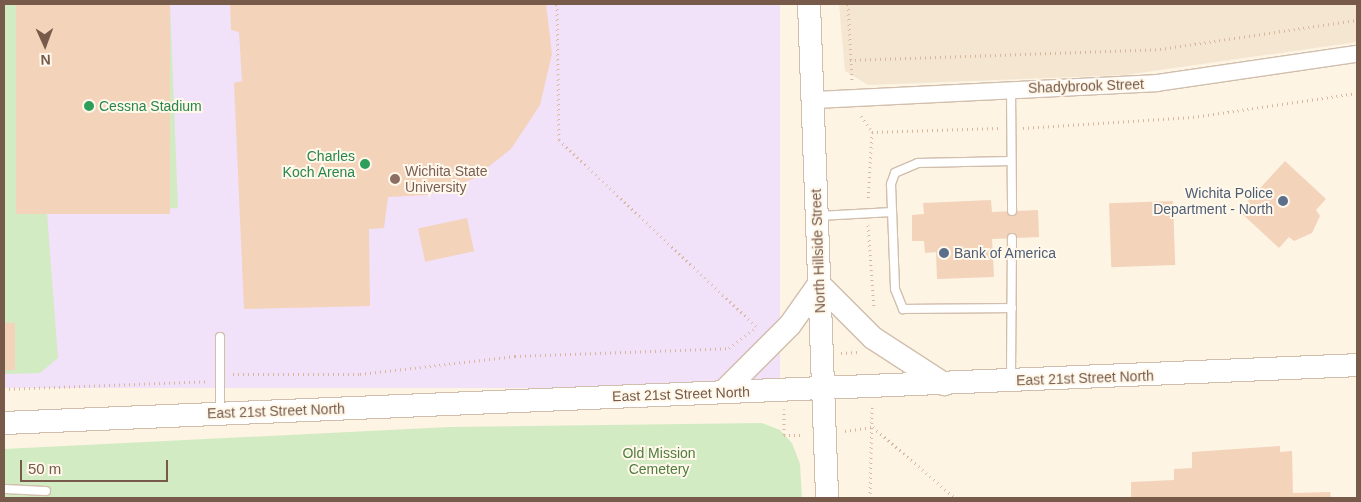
<!DOCTYPE html>
<style>
body{margin:0}
#map{position:relative;width:1361px;height:502px;overflow:hidden;background:#fdf4e4;font-family:Arial,sans-serif}
div>[style]{position:absolute}
.residential>*{inset:0;background:#f5e6d2}
.education>*{inset:0;background:#f1e1f9;transform-origin:0 0}
.green>*{inset:0;background:#d2ebc2}
.building>*{inset:0;background:#f4d3bb;transform-origin:0 0}
.path>*{height:3px;margin-top:-1.5px;transform-origin:0;background:repeating-linear-gradient(90deg,#d9b69e 0 1px,transparent 0 5px)}
.roads{filter:drop-shadow(1px 0 #d1bead) drop-shadow(-1px 0 #d1bead) drop-shadow(0 1px #d1bead) drop-shadow(0 -1px #d1bead)}
.service>*{height:8px;margin:-4px;padding:0 4px;transform-origin:4px;border-radius:4px;background:#fff}
.minor>*{height:16px;margin:-8px;padding:0 8px;transform-origin:8px;border-radius:8px;background:#fff}
.secondary>*{height:22px;margin:-11px;padding:0 11px;transform-origin:11px;border-radius:11px;background:#fff}
.dots>*{width:14px;height:14px;translate:-50% -50%;box-sizing:border-box;border:2px solid #fff8eb;border-radius:50%}
span{translate:-50% -50%;white-space:nowrap;text-align:center;line-height:1.15;-webkit-text-stroke:4px #fff8eb;paint-order:stroke}
.street-label{font-size:14px;color:#775a49}
.leisure-label{font-size:14px;color:#27864d}
.left{translate:0 -50%;text-align:left}
.right{translate:-100% -50%;text-align:right}
.education-label{font-size:14px;color:#785e54}
.service-label{font-size:14px;color:#4e5e75}
.park-label{font-size:14px;color:#507d40}
.frame{position:absolute;inset:0;border:5px solid #775a49;pointer-events:none}
.north{position:absolute;left:20px;top:20px;width:50px;height:50px;-webkit-text-stroke:4px #fff8eb;paint-order:stroke;rotate:178deg;font-size:14px;font-weight:700;line-height:20px;text-align:center;color:#775a49}
.north::after{content:'';display:block;margin:auto;width:18px;height:22px;background:#775a49;clip-path:polygon(50% 0,100% 100%,50% 72%,0 100%)}
.scale{position:absolute;left:20px;top:460px;width:148px;height:22px;box-sizing:border-box;border:2px solid #775a49;border-top:0;padding-left:6px;font-size:15px;line-height:18px;white-space:nowrap;color:#775a49;-webkit-text-stroke:4px #fff8eb;paint-order:stroke}
</style>
<div id="map">
<div class="residential">
<div style="clip-path:polygon(839px 4px,1357px 4px,1357px 42px,1125px 75px,868px 85px,845px 71px)"></div>
</div>
<div class="education">
<div style="left:4px;top:4px;width:776px;height:384px"></div>
</div>
<div class="green">
<div style="clip-path:polygon(4px 4px,170px 4px,178px 208px,47px 213px,58px 358px,40px 373px,4px 374px)"></div>
<div style="clip-path:polygon(762px 423px,780px 430px,792px 443px,800px 464px,802px 498px,4px 498px,4px 449px,449px 427px)"></div>
</div>
<div class="building">
<div style="left:16px;top:4px;width:154px;height:210px"></div>
<div style="clip-path:polygon(230px 4px,546px 4px,552px 54px,540px 105px,511px 149px,473px 179px,427px 195px,388px 197px,384px 228px,369px 229px,370px 306px,244px 309px,234px 83px,242px 81px,239px 32px,231px 30px)"></div>
<div style="clip-path:polygon(1285px 161px,1326px 199px,1316px 210px,1320px 216px,1312px 233px,1294px 241px,1289px 237px,1279px 248px,1239px 211px)"></div>
<div style="clip-path:polygon(991px 200px,992px 212px,1038px 210px,1039px 237px,992px 239px,994px 277px,937px 279px,936px 252px,925px 253px,924px 241px,912px 241px,912px 215px,924px 214px,923px 203px)"></div>
<div style="left:1173px;top:201px;width:64px;height:64px;rotate:88deg"></div>
<div style="left:467px;top:218px;width:34px;height:50px;rotate:78deg"></div>
<div style="left:4px;top:323px;width:11px;height:47px"></div>
<div style="clip-path:polygon(1280px 446px,1280px 452px,1292px 451px,1293px 493px,1330px 492px,1331px 498px,1131px 498px,1131px 482px,1174px 480px,1174px 469px,1192px 468px,1192px 452px)"></div>
</div>
<div class="path">
<div style="left:557px;top:4px;width:136px;rotate:89.2deg"></div>
<div style="left:559px;top:140px;width:275px;rotate:43.4deg"></div>
<div style="left:848px;top:4px;width:77px;rotate:87deg"></div>
<div style="left:850px;top:60px;width:310px;rotate:-2deg"></div>
<div style="left:1160px;top:49px;width:199px;rotate:-8.4deg"></div>
<div style="left:861px;top:116px;width:19px;rotate:55deg"></div>
<div style="left:872px;top:132px;width:69px;rotate:93.3deg"></div>
<div style="left:1023px;top:128px;width:170px;rotate:-3.7deg"></div>
<div style="left:1193px;top:117px;width:166px;rotate:-8.3deg"></div>
<div style="left:872px;top:132px;width:127px;rotate:-1.8deg"></div>
<div style="left:868px;top:225px;width:83px;rotate:85.9deg"></div>
<div style="left:841px;top:353px;width:16px;rotate:-4deg"></div>
<div style="left:233px;top:374px;width:127px"></div>
<div style="left:360px;top:374px;width:156px;rotate:-6.6deg"></div>
<div style="left:515px;top:356px;width:214px;rotate:-2.1deg"></div>
<div style="left:729px;top:348px;width:31px;rotate:-37deg"></div>
<div style="left:4px;top:389px;width:204px;rotate:-2.2deg"></div>
<div style="left:784px;top:409px;width:26px;rotate:90deg"></div>
<div style="left:784px;top:435px;width:20px"></div>
<div style="left:845px;top:431px;width:28px;rotate:-8deg"></div>
<div style="left:873px;top:427px;width:108px;rotate:40.9deg"></div>
<div style="left:870px;top:498px;width:91px;rotate:-88.7deg"></div>
</div>
<div class="roads">
<div class="service">
<div style="left:1011px;top:89px;width:122px;rotate:89.5deg"></div>
<div style="left:1011px;top:161px;width:93px;rotate:178.8deg"></div>
<div style="left:918px;top:163px;width:25px;rotate:157deg"></div>
<div style="left:895px;top:173px;width:12px;rotate:110deg"></div>
<div style="left:891px;top:184px;width:105px;rotate:87.8deg"></div>
<div style="left:895px;top:289px;width:22px;rotate:68deg"></div>
<div style="left:903px;top:309px;width:109px;rotate:-0.5deg"></div>
<div style="left:819px;top:216px;width:73px;rotate:-3.1deg"></div>
<div style="left:220px;top:337px;width:75px;rotate:90deg"></div>
<div style="left:1011px;top:377px;width:139px;rotate:-89.6deg"></div>
<div style="left:4px;top:489px;width:42px;rotate:2.7deg"></div>
</div>
<div class="minor">
<div style="left:813px;top:100px;width:344px;rotate:-2.8deg"></div>
<div style="left:1157px;top:83px;width:202px;rotate:-8.3deg"></div>
</div>
<div class="secondary">
<div style="left:809px;top:4px;width:494px;rotate:87.9deg"></div>
<div style="left:724px;top:391px;width:93px;rotate:-45deg"></div>
<div style="left:790px;top:325px;width:50px;rotate:-54.7deg"></div>
<div style="left:819px;top:284px;width:76px;rotate:45deg"></div>
<div style="left:873px;top:338px;width:85px;rotate:32.9deg"></div>
<div style="left:4px;top:423px;width:1354px;rotate:-2.45deg"></div>
</div>
</div>
<div class="dots">
<div style="left:89px;top:106px;background:#2e9e5b"></div>
<div style="left:365px;top:164px;background:#2e9e5b"></div>
<div style="left:395px;top:179px;background:#8d6e63"></div>
<div style="left:1283px;top:201px;background:#5c6f8a"></div>
<div style="left:944px;top:253px;background:#5c6f8a"></div>
</div>
<div class="street-label">
<span style="left:1086px;top:86px;rotate:-2deg">Shadybrook Street</span>
<span style="left:818px;top:251px;rotate:-92deg">North Hillside Street</span>
<span style="left:1085px;top:378px;rotate:-2deg">East 21st Street North</span>
<span style="left:681px;top:394px;rotate:-2deg">East 21st Street North</span>
<span style="left:276px;top:411px;rotate:-2deg">East 21st Street North</span>
</div>
<div class="leisure-label">
<span class="left" style="left:99px;top:106px">Cessna Stadium</span>
<span class="right" style="left:355px;top:164px">Charles<br>Koch Arena</span>
</div>
<div class="education-label">
<span class="left" style="left:405px;top:179px">Wichita State<br>University</span>
</div>
<div class="service-label">
<span class="right" style="left:1273px;top:201px">Wichita Police<br>Department - North</span>
<span class="left" style="left:954px;top:253px">Bank of America</span>
</div>
<div class="park-label">
<span style="left:659px;top:461px">Old Mission<br>Cemetery</span>
</div>
<div class="frame"></div>
<div class="north">N</div>
<div class="scale">50 m</div>
</div>
